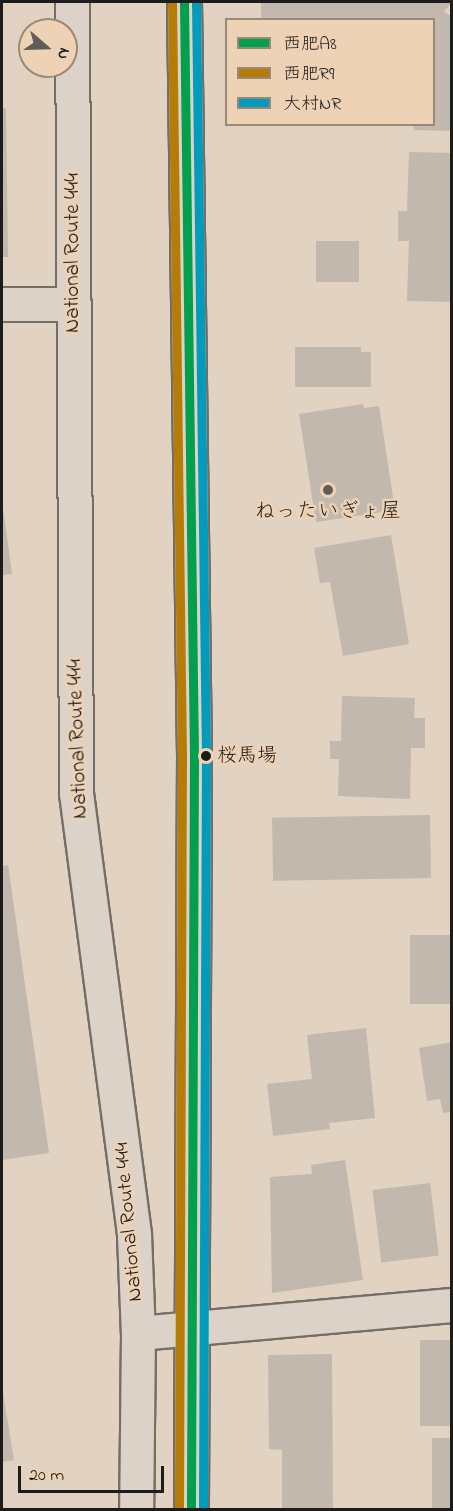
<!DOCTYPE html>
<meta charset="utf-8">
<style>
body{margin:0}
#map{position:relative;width:453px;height:1511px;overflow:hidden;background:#e1d2c2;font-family:"Indie Flower","Klee One",sans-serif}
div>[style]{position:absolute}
.building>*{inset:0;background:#c2b8ad;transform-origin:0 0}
.roads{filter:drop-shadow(2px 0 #756e67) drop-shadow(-2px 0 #756e67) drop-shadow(0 2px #756e67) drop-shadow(0 -2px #756e67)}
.minor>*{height:33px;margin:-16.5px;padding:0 16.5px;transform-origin:16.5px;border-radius:16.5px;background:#dcd2c7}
.highway>*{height:33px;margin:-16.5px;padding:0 16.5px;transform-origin:16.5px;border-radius:16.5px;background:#dcd2c7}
.bus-1>*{height:9px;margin:-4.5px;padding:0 4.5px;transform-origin:4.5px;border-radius:4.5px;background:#019f4e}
.bus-2>*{height:9px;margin:-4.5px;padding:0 4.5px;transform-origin:4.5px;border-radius:4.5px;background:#b57d08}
.bus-3>*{height:9px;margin:-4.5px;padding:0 4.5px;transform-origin:4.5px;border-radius:4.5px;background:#039bbc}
.dots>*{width:16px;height:16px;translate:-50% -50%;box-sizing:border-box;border:3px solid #eed2b5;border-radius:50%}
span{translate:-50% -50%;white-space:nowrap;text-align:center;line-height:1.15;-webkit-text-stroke:5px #eed2b5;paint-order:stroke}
.bus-label{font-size:20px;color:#1c1c1c}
.left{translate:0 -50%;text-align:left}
.street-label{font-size:21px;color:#1c1c1c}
.poi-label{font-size:21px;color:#1c1c1c}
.frame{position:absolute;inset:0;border:3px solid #1c1c1c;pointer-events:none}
.legend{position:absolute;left:225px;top:18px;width:210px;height:108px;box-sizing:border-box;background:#eed2b5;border:2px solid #9a8978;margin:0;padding:8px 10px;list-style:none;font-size:18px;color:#1c1c1c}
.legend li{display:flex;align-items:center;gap:12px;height:30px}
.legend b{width:30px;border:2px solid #9a8978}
.north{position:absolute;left:18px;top:18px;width:60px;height:60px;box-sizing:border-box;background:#eed2b5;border:2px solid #9a8978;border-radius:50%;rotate:110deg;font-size:16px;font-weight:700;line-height:24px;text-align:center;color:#1c1c1c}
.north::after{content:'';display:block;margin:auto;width:21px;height:27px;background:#615c56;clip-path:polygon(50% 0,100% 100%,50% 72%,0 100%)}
.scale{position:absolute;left:18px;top:1466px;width:146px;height:27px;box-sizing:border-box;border:3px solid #1c1c1c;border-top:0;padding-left:8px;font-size:18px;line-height:21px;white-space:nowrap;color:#1c1c1c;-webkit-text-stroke:4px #eed2b5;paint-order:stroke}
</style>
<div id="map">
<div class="building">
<div style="clip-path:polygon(261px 2px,452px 2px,444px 12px,452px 16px,452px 131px,414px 130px,414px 124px,434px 124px,434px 20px,261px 20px)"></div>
<div style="clip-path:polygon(2px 108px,6px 108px,8px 257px,2px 257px)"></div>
<div style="clip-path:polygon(409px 152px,452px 153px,452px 302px,407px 301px,409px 241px,398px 241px,398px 211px,407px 211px)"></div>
<div style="left:316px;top:241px;width:43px;height:41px"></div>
<div style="clip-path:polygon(295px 347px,361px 347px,361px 352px,371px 352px,371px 387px,295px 387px)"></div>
<div style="clip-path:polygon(363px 404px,364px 408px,379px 406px,395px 510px,316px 522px,299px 414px)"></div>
<div style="clip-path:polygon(3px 508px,12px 574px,2px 575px,2px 509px)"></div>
<div style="clip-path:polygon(391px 535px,409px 644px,343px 656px,330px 582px,320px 583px,314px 548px)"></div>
<div style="clip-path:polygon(342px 696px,415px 698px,414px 718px,425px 718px,425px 748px,411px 748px,410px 799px,338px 796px,339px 759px,330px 759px,330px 741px,341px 741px)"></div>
<div style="left:430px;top:815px;width:63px;height:158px;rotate:89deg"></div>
<div style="clip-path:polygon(8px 865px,49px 1153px,2px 1160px,2px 866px)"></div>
<div style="left:452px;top:935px;width:69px;height:42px;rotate:90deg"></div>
<div style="clip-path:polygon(366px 1028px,375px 1118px,329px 1123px,330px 1129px,273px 1136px,267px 1084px,312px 1079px,307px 1035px)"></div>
<div style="clip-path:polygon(452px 1042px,452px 1112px,443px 1113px,440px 1099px,427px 1101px,419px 1048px)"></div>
<div style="clip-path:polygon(345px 1160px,363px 1280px,272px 1293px,270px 1177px,312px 1174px,311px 1165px)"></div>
<div style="left:430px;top:1183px;width:73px;height:58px;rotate:83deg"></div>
<div style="left:420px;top:1340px;width:32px;height:86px"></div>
<div style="clip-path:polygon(332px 1354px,333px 1510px,282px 1510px,282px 1450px,269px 1449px,268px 1355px)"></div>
<div style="clip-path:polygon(2px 1387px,14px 1460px,2px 1462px)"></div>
<div style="left:432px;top:1438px;width:20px;height:72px"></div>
</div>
<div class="roads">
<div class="minor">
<div style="left:2px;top:304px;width:72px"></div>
<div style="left:138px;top:1333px;width:315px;rotate:-5.1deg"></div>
</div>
<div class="highway">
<div style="left:72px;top:2px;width:791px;rotate:89.71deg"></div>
<div style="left:76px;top:793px;width:446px;rotate:82.5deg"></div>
<div style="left:134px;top:1235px;width:98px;rotate:87.7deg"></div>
<div style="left:138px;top:1333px;width:177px;rotate:90.6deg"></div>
<div style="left:184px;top:2px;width:754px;rotate:89.24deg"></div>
<div style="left:194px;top:756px;width:754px;rotate:90.23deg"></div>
</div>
</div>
<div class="bus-1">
<div style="left:184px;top:2px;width:754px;rotate:89.24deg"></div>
<div style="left:194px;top:756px;width:754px;rotate:90.23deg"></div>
</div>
<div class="bus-2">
<div style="left:172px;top:2px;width:754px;rotate:89.24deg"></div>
<div style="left:182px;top:756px;width:754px;rotate:90.23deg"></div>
</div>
<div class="bus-3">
<div style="left:196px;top:2px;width:754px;rotate:89.24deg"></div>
<div style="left:206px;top:756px;width:754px;rotate:90.23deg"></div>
</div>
<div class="dots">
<div style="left:328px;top:490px;background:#615c56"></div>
<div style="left:206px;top:756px;background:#1c1c1c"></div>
</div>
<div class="bus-label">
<span class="left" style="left:217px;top:756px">桜馬場</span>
</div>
<div class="street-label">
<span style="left:73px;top:253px;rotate:-90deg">National Route 444</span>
<span style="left:78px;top:739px;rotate:-92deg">National Route 444</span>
<span style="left:129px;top:1222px;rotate:-95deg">National Route 444</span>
</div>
<div class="poi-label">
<span style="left:328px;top:512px">ねったいぎょ屋</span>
</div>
<div class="frame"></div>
<ul class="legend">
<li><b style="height:8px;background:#019f4e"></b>西肥A8</li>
<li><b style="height:8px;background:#b57d08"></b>西肥R9</li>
<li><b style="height:8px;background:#039bbc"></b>大村NR</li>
</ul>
<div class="north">N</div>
<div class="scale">20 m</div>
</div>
